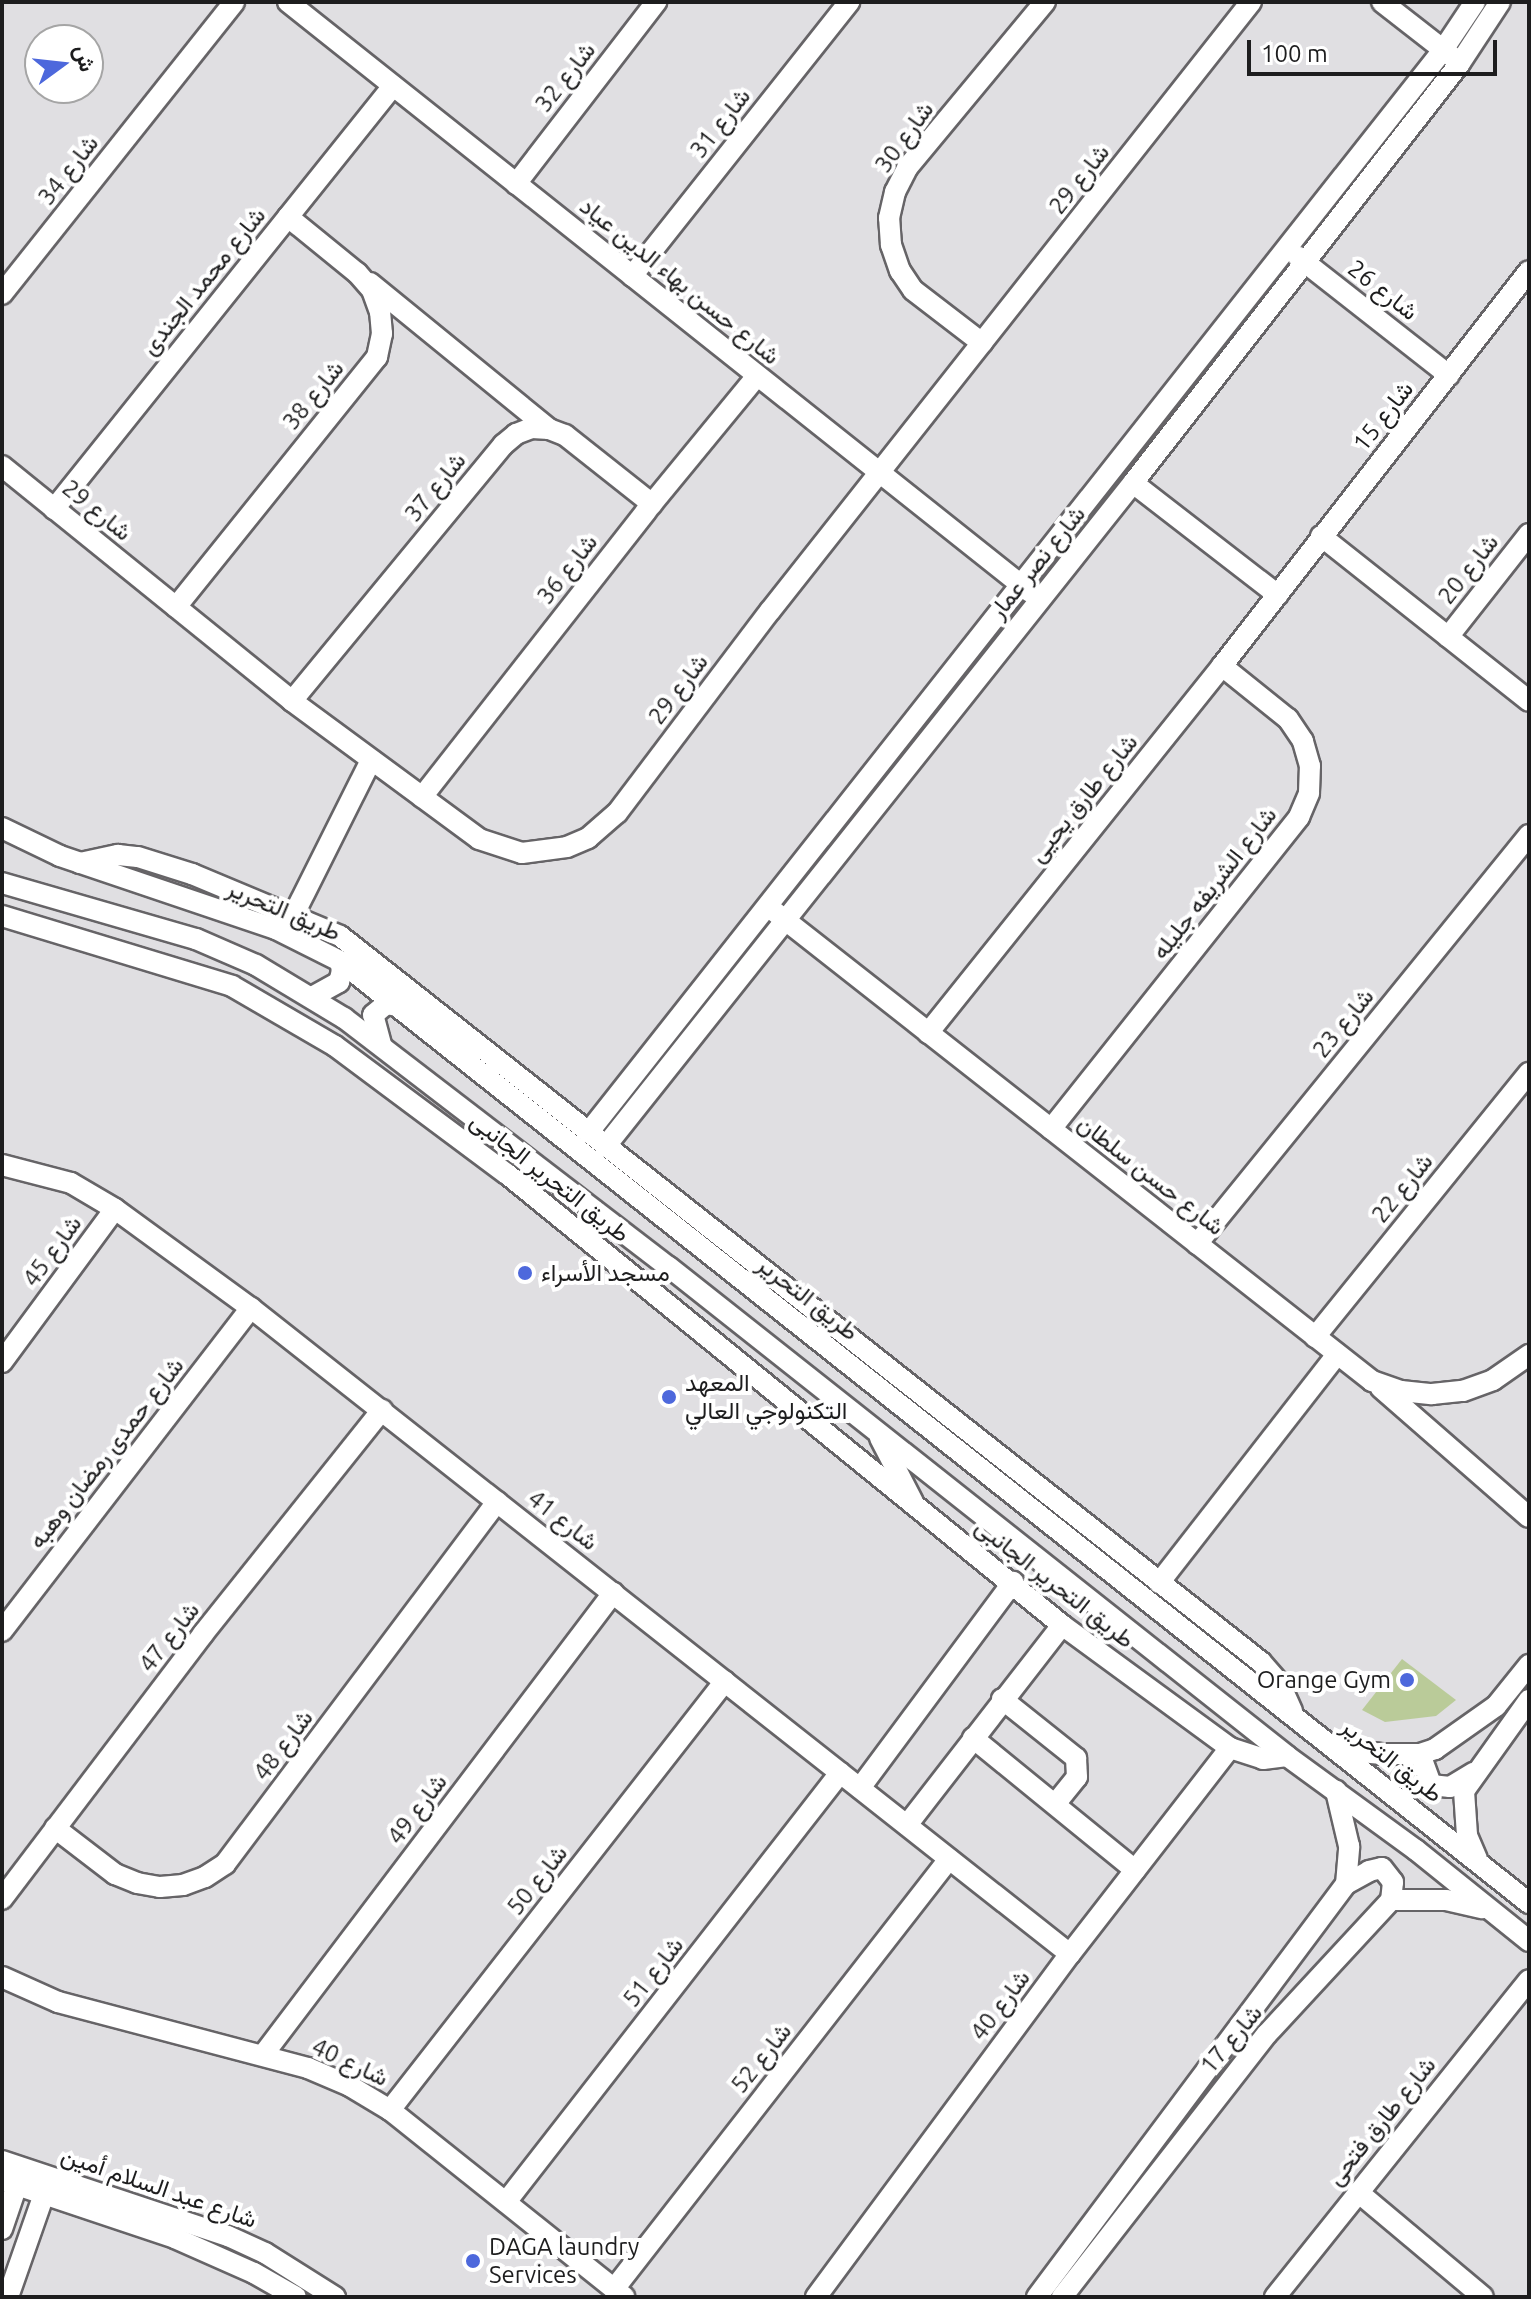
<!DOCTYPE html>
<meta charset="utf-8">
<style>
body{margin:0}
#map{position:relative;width:1531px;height:2299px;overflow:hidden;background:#e0dfe2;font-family:Ubuntu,Vazirmatn,sans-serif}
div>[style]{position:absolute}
.green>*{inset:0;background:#bacb99}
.roads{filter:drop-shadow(2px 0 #666467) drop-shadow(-2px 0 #666467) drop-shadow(0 2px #666467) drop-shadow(0 -2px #666467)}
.minor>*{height:20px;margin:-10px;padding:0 10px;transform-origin:10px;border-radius:10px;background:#fff}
.dots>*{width:22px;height:22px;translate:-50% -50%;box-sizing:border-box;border:4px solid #fff;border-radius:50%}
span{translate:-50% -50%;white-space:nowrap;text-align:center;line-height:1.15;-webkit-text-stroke:8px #fff;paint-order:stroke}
.street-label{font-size:24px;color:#1d1d1e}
.poi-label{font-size:24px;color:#1d1d1e}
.left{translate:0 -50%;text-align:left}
.right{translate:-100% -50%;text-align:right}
.frame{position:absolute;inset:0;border:4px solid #1d1d1e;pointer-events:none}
.north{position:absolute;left:24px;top:24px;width:80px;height:80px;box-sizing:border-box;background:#fff;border:2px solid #a5a5a5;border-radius:50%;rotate:75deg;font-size:22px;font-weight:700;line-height:32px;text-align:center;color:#1d1d1e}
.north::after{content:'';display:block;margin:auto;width:28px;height:36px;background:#4d68dc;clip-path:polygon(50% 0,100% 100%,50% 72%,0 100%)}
.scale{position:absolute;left:1247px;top:40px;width:250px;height:36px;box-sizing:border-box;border:4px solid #1d1d1e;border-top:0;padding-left:10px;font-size:24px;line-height:28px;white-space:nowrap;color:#1d1d1e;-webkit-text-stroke:6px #fff;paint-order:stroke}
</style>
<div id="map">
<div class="green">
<div style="clip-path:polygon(1402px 1659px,1456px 1700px,1436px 1716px,1385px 1722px,1362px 1710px)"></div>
</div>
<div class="roads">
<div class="minor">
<div style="left:288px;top:2px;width:948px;rotate:38.49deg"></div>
<div style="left:1382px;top:2px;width:91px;rotate:37.9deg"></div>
<div style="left:516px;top:184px;width:230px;rotate:-52.4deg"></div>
<div style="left:1297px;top:256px;width:193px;rotate:38.1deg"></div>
<div style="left:632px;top:276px;width:350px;rotate:-51.6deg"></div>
<div style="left:370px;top:283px;width:231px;rotate:39.2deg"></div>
<div style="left:2px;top:294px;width:373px;rotate:-51.5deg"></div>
<div style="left:982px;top:343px;width:87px;rotate:-142.5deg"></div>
<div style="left:913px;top:290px;width:23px;rotate:-124deg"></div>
<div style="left:900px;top:271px;width:28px;rotate:-109deg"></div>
<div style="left:891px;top:245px;width:27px;rotate:-94deg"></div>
<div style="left:889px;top:218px;width:27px;rotate:-77deg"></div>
<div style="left:895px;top:192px;width:27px;rotate:-63deg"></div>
<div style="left:907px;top:168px;width:216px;rotate:-50.3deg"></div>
<div style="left:2px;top:466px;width:373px;rotate:39deg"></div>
<div style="left:292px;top:701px;width:232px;rotate:36.4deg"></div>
<div style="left:479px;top:839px;width:45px;rotate:18deg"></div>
<div style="left:522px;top:853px;width:45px;rotate:-7.6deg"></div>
<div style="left:567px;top:847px;width:23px;rotate:-23deg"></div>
<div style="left:588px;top:838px;width:38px;rotate:-41deg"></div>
<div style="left:617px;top:813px;width:253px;rotate:-52.9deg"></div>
<div style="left:770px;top:611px;width:776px;rotate:-51.7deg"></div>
<div style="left:1133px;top:483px;width:183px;rotate:37.7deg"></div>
<div style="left:54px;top:509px;width:542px;rotate:-51.29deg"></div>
<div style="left:1321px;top:536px;width:265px;rotate:38.4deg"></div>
<div style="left:176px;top:607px;width:321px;rotate:-51.2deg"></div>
<div style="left:377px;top:357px;width:24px;rotate:-78deg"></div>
<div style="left:382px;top:334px;width:22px;rotate:-95deg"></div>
<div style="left:380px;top:312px;width:23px;rotate:-110deg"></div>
<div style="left:372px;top:290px;width:23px;rotate:-131deg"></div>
<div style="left:357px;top:273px;width:89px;rotate:-140.9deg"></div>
<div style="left:1448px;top:637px;width:131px;rotate:-51.8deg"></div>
<div style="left:292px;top:701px;width:332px;rotate:-50.5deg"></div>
<div style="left:503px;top:445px;width:17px;rotate:-40deg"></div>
<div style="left:516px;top:434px;width:17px;rotate:-21deg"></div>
<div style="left:532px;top:428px;width:17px;rotate:3deg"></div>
<div style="left:549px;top:429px;width:17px;rotate:21deg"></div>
<div style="left:565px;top:435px;width:111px;rotate:38.4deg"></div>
<div style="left:422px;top:797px;width:363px;rotate:-51.9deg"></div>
<div style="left:646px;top:511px;width:175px;rotate:-50.6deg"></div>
<div style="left:2px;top:828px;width:64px;rotate:25.8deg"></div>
<div style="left:60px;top:856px;width:228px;rotate:18.7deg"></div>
<div style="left:276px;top:929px;width:72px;rotate:26.6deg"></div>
<div style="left:340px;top:961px;width:1517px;rotate:38.39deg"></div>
<div style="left:80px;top:863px;width:39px;rotate:-12deg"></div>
<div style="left:118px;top:855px;width:20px;rotate:6deg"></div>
<div style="left:138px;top:857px;width:57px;rotate:17.5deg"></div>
<div style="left:192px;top:874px;width:160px;rotate:22.7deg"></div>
<div style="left:340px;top:936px;width:1173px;rotate:38.25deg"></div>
<div style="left:1261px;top:1662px;width:29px;rotate:49deg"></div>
<div style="left:1280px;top:1684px;width:30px;rotate:66deg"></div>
<div style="left:2px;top:883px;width:202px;rotate:16.1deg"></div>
<div style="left:196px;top:939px;width:65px;rotate:23.4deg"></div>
<div style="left:256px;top:965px;width:103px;rotate:31.1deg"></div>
<div style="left:344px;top:1018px;width:409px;rotate:37.5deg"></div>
<div style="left:669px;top:1267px;width:788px;rotate:38.35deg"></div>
<div style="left:1287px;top:1756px;width:160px;rotate:36.1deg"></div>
<div style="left:1416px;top:1850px;width:145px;rotate:38.8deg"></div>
<div style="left:775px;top:912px;width:759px;rotate:38.15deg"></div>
<div style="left:1372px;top:1381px;width:31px;rotate:19deg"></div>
<div style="left:1401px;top:1391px;width:31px;rotate:6deg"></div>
<div style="left:1432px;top:1394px;width:31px;rotate:-6deg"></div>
<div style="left:1463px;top:1391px;width:32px;rotate:-20deg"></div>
<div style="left:1493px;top:1380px;width:44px;rotate:-34.8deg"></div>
<div style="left:294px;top:914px;width:172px;rotate:-63.4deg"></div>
<div style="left:2px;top:916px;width:240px;rotate:16.9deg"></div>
<div style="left:232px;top:986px;width:119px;rotate:30.2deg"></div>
<div style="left:335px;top:1046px;width:214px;rotate:36.7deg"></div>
<div style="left:507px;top:1174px;width:715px;rotate:39.1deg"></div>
<div style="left:1062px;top:1625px;width:208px;rotate:36.2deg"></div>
<div style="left:1230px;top:1748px;width:35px;rotate:18deg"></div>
<div style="left:1263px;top:1759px;width:24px;rotate:-7deg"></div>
<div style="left:312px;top:997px;width:31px;rotate:-29deg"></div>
<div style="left:339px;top:982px;width:11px;rotate:-75deg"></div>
<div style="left:342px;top:971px;width:10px;rotate:-101deg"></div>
<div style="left:928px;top:1033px;width:470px;rotate:-51.3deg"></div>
<div style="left:1222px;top:666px;width:500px;rotate:-52.15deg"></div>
<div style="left:381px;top:1044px;width:30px;rotate:-105deg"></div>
<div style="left:373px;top:1015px;width:17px;rotate:-40deg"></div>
<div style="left:386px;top:1004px;width:11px;rotate:10deg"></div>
<div style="left:1051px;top:1129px;width:399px;rotate:-51.5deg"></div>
<div style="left:1299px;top:817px;width:26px;rotate:-67deg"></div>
<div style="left:1309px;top:793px;width:27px;rotate:-88deg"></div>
<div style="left:1310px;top:766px;width:26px;rotate:-106deg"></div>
<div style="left:1303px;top:741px;width:27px;rotate:-124deg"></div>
<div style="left:1288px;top:719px;width:85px;rotate:-141.2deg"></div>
<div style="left:588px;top:1133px;width:1380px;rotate:-51.71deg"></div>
<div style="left:1443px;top:50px;width:58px;rotate:-56.3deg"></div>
<div style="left:605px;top:1147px;width:848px;rotate:-51.51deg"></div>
<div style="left:1133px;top:483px;width:532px;rotate:-52.1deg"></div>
<div style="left:1460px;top:63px;width:73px;rotate:-56.7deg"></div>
<div style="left:2px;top:1165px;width:71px;rotate:14.6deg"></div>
<div style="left:71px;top:1183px;width:51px;rotate:30.6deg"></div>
<div style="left:115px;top:1209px;width:168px;rotate:36.1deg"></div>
<div style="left:251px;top:1308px;width:1043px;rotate:38.27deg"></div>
<div style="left:1197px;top:1244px;width:527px;rotate:-50.93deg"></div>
<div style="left:1315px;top:1337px;width:340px;rotate:-51deg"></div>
<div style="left:2px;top:1362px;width:190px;rotate:-53.6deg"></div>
<div style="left:1381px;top:1388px;width:196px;rotate:41.1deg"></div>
<div style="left:880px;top:1438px;width:72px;rotate:62.7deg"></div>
<div style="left:1159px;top:1583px;width:290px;rotate:-52.1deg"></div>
<div style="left:2px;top:1631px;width:408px;rotate:-52.4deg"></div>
<div style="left:1002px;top:1699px;width:95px;rotate:38.6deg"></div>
<div style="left:1076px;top:1758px;width:19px;rotate:87deg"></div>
<div style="left:1077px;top:1777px;width:35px;rotate:129deg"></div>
<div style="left:973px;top:1738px;width:209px;rotate:39.2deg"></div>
<div style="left:1337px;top:1744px;width:24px;rotate:19deg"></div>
<div style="left:1360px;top:1752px;width:22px;rotate:5deg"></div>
<div style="left:1382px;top:1754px;width:38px"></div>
<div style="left:1420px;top:1754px;width:16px;rotate:-18deg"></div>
<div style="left:1435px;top:1749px;width:75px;rotate:-35.2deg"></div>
<div style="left:1496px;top:1706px;width:53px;rotate:-51.2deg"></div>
<div style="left:1420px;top:1754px;width:33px;rotate:70deg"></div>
<div style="left:1431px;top:1785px;width:19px;rotate:6deg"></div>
<div style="left:1450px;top:1787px;width:27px;rotate:-31deg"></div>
<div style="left:860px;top:1788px;width:257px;rotate:-53.4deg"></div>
<div style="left:907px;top:1825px;width:253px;rotate:-52.2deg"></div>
<div style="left:55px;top:1828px;width:76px;rotate:37.5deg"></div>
<div style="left:115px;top:1874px;width:24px;rotate:22deg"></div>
<div style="left:137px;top:1883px;width:23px;rotate:10deg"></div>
<div style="left:160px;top:1887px;width:23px;rotate:-5deg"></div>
<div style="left:183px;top:1885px;width:23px;rotate:-20deg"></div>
<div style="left:205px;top:1877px;width:24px;rotate:-33deg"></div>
<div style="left:225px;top:1864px;width:453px;rotate:-53.1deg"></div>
<div style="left:1477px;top:1859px;width:26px;rotate:-113deg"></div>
<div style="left:1467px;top:1835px;width:44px;rotate:-93.9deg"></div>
<div style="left:1464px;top:1791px;width:112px;rotate:-54.5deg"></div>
<div style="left:1346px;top:1884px;width:26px;rotate:-29deg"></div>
<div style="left:1369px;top:1871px;width:13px;rotate:-13deg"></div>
<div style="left:1382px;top:1868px;width:18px;rotate:52deg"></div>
<div style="left:1393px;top:1882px;width:18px;rotate:96deg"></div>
<div style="left:2px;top:1899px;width:333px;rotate:-52.8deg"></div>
<div style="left:203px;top:1634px;width:287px;rotate:-51.4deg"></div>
<div style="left:2px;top:1977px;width:61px;rotate:24.1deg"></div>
<div style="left:58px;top:2002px;width:259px;rotate:14.8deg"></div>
<div style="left:308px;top:2068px;width:46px;rotate:23.2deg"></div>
<div style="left:350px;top:2086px;width:47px;rotate:31deg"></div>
<div style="left:390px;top:2110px;width:300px;rotate:38.6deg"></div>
<div style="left:263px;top:2055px;width:580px;rotate:-52.85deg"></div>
<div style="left:390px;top:2110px;width:544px;rotate:-52.01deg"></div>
<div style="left:2px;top:2161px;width:238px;rotate:18.4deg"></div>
<div style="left:228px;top:2236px;width:41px;rotate:24.7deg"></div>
<div style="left:265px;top:2253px;width:83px;rotate:32.2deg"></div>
<div style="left:2px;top:2180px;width:182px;rotate:18.5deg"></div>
<div style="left:175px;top:2238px;width:86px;rotate:23.9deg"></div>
<div style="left:254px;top:2273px;width:48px;rotate:29.7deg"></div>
<div style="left:1358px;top:2192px;width:163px;rotate:40deg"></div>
<div style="left:506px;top:2202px;width:544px;rotate:-52.1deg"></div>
<div style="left:2px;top:2229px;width:46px;rotate:-71.2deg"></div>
<div style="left:614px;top:2289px;width:545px;rotate:-52.08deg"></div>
<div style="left:8px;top:2297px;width:109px;rotate:-70.7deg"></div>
<div style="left:816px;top:2297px;width:427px;rotate:-53.5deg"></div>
<div style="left:1070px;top:1954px;width:261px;rotate:-52.2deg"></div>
<div style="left:1037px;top:2297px;width:516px;rotate:-53.2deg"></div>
<div style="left:1346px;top:1884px;width:38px;rotate:-85deg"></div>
<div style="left:1349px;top:1846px;width:57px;rotate:-103.3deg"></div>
<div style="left:1062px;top:2297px;width:333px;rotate:-52.1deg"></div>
<div style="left:1267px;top:2034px;width:183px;rotate:-47.2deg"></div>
<div style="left:1391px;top:1900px;width:55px"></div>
<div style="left:1446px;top:1900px;width:37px;rotate:13deg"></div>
<div style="left:1275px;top:2297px;width:406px;rotate:-51.3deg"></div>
</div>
</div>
<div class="dots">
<div style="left:525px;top:1273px;background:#4d68dc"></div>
<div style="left:669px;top:1397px;background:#4d68dc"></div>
<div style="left:1407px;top:1680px;background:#4d68dc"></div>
<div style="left:473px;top:2261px;background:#4d68dc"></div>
</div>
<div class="street-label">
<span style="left:565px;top:77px;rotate:-52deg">شارع 32</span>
<span style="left:720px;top:123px;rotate:-52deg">شارع 31</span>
<span style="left:904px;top:137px;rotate:-54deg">شارع 30</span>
<span style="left:68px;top:170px;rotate:-52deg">شارع 34</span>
<span style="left:1079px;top:179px;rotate:-52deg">شارع 29</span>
<span style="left:203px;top:281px;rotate:-51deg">شارع محمد الجندى</span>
<span style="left:680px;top:281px;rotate:39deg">شارع حسن بهاء الدين عياد</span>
<span style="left:1383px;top:290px;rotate:38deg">شارع 26</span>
<span style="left:313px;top:395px;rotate:-51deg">شارع 38</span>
<span style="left:1383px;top:416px;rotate:-52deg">شارع 15</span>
<span style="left:435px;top:487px;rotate:-51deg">شارع 37</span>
<span style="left:97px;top:510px;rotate:39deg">شارع 29</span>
<span style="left:1037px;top:562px;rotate:-51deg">شارع نصر عمار</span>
<span style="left:567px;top:569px;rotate:-52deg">شارع 36</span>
<span style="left:1468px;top:569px;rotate:-52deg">شارع 20</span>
<span style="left:678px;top:689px;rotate:-53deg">شارع 29</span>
<span style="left:1083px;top:798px;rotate:-51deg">شارع طارق يحيى</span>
<span style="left:1214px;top:883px;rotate:-52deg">شارع الشريفه جليله</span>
<span style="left:284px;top:910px;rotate:23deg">طريق التحرير</span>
<span style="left:1343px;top:1023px;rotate:-51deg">شارع 23</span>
<span style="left:1151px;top:1175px;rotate:38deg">شارع حسن سلطان</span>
<span style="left:550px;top:1177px;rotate:38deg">طريق التحرير الجانبى</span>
<span style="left:1402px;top:1188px;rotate:-51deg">شارع 22</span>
<span style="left:52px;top:1251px;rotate:-54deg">شارع 45</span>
<span style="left:808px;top:1298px;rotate:38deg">طريق التحرير</span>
<span style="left:106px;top:1453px;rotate:-52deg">شارع حمدى رمضان وهبه</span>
<span style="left:563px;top:1520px;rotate:38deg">شارع 41</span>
<span style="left:1055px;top:1583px;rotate:38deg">طريق التحرير الجانبى</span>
<span style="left:169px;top:1637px;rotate:-52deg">شارع 47</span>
<span style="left:283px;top:1745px;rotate:-53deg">شارع 48</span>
<span style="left:1392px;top:1760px;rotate:38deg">طريق التحرير</span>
<span style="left:417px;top:1809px;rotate:-53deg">شارع 49</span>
<span style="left:537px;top:1880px;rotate:-52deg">شارع 50</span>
<span style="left:653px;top:1972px;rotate:-52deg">شارع 51</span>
<span style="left:1000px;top:2005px;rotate:-53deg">شارع 40</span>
<span style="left:1231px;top:2039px;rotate:-50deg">شارع 17</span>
<span style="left:761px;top:2058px;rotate:-52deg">شارع 52</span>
<span style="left:350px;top:2062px;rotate:25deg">شارع 40</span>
<span style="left:1381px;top:2121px;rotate:-51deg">شارع طارق فتحى</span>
<span style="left:159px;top:2187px;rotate:19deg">شارع عبد السلام أمين</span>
</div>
<div class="poi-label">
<span class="left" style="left:541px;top:1273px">مسجد الأسراء</span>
<span class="left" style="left:685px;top:1397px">المعهد<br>التكنولوجي العالي</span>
<span class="right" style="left:1391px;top:1680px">Orange Gym</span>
<span class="left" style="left:489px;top:2261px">DAGA laundry<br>Services</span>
</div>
<div class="frame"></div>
<div class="north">ش</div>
<div class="scale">100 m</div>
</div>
